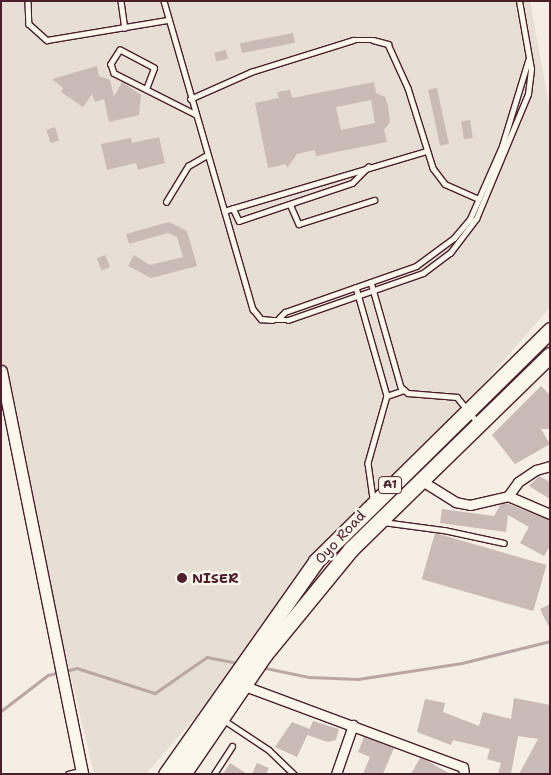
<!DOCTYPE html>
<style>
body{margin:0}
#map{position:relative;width:551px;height:775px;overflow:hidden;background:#f4eee4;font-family:"Shantell Sans",sans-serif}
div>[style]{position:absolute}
.built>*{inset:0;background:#e7dfd6}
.stream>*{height:2.5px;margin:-1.25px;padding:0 1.25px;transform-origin:1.25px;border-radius:1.25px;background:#baa7a5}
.building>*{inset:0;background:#cabbb6;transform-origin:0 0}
.roads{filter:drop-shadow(1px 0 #4a1f2b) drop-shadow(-1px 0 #4a1f2b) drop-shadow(0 1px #4a1f2b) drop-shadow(0 -1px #4a1f2b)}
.service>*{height:4.5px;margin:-2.25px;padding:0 2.25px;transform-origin:2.25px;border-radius:2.25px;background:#fbf7ec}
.minor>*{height:9px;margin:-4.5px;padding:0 4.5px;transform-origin:4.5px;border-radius:4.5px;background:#fbf7ec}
.tertiary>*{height:11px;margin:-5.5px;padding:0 5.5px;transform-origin:5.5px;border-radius:5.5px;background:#fbf7ec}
.trunk>*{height:15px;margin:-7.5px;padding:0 7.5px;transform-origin:7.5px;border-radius:7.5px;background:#fbf7ec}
.dots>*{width:14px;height:14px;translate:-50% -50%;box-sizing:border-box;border:2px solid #fbf7ec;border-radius:50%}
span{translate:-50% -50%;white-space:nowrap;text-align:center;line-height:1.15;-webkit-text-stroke:5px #fbf7ec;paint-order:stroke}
.shield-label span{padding:1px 4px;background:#fbf7ec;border:1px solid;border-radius:4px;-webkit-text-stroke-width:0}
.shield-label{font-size:12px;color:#4a1f2b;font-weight:700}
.street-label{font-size:14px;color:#4a1f2b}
.poi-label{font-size:14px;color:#4a1f2b;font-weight:700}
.left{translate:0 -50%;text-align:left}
.frame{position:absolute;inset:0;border:2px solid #4a1f2b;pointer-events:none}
</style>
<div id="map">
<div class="built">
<div style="clip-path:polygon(1px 1px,530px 1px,550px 110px,550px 307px,146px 774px,94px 774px,1px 382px)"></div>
</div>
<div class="stream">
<div style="left:261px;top:667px;width:49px;rotate:11.8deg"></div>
<div style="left:309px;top:677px;width:49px;rotate:2.3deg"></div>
<div style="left:358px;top:679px;width:105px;rotate:-8.7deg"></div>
<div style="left:462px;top:663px;width:91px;rotate:-14deg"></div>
<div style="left:65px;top:671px;width:12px;rotate:-14deg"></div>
<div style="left:77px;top:668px;width:82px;rotate:17.8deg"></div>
<div style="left:155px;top:693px;width:63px;rotate:-34.7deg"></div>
<div style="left:207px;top:657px;width:33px;rotate:11deg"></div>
<div style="left:1px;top:711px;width:59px;rotate:-37.5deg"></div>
<div style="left:48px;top:675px;width:9px;rotate:-13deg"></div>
</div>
<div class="building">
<div style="left:293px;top:33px;width:10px;height:54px;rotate:79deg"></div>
<div style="left:226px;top:50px;width:9px;height:12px;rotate:77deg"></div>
<div style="clip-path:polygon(97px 66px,99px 76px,110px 80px,114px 97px,122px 82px,141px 95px,139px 115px,109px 122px,104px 99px,95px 102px,92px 94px,83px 107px,61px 92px,63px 88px,52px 79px)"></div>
<div style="clip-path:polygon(evenodd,374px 82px,376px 93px,385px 97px,388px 106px,390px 122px,384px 130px,387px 142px,316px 156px,315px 150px,297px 154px,287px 168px,286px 164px,268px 168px,255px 103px,279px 98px,277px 92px,290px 90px,292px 98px,374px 82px,371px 100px,375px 123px,341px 130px,336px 107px,371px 100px)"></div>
<div style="left:437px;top:88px;width:57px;height:9px;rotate:78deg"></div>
<div style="left:470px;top:120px;width:18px;height:9px;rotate:81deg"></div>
<div style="left:55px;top:127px;width:14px;height:9px;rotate:73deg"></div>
<div style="clip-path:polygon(159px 137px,165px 163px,138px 170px,136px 163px,107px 170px,101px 144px,131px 138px,132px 143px)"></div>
<div style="clip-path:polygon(169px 222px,187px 231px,197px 266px,151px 278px,128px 266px,134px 255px,150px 265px,183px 257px,177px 237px,168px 233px,129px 244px,126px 234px)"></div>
<div style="left:105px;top:255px;width:13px;height:9px;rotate:67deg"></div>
<div style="clip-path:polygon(541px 386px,550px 395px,550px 429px,541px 429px,550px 444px,515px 464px,492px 435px)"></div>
<div style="clip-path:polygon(539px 476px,550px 482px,550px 499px,529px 486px)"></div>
<div style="clip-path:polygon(506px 503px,550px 520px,550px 546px,544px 556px,520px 543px,529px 527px,508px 515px,506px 532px,440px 523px,442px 509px,494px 516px,501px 504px)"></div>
<div style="left:435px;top:533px;width:116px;height:48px;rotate:16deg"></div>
<div style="clip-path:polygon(550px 604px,550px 629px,540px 609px)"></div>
<div style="clip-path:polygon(514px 698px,550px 705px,550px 774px,519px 774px,538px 739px,518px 736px,511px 774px,498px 774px,501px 763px,487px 759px,490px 749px,453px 740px,451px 745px,417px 732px,425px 699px,445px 703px,443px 712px,479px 726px,483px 712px,511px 719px)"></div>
<div style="clip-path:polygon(313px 721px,339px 729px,336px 740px,328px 742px,307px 735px)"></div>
<div style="clip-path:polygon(292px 722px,310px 729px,297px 757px,275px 747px)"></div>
<div style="clip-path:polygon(364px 737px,394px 748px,383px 774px,363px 774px,370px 757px,358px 752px)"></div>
<div style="clip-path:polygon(420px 758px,426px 760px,450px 774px,411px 774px)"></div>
<div style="clip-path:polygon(230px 763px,247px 774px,223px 774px)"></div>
<div style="clip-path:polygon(257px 763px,269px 768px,266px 774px,252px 774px)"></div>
</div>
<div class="roads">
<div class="service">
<div style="left:28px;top:1px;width:23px;rotate:88deg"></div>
<div style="left:29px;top:24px;width:24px;rotate:42deg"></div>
<div style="left:47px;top:40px;width:123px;rotate:-9.4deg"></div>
<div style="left:121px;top:1px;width:27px;rotate:82deg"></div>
<div style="left:164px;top:1px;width:321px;rotate:73.9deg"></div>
<div style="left:253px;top:309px;width:13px;rotate:51deg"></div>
<div style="left:261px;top:319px;width:11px;rotate:5deg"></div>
<div style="left:272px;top:320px;width:16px"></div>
<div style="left:288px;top:320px;width:143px;rotate:-19.2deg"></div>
<div style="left:423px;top:273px;width:34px;rotate:-37deg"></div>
<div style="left:450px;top:253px;width:43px;rotate:-52.6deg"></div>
<div style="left:476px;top:219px;width:135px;rotate:-67.4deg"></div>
<div style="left:528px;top:94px;width:25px;rotate:-83deg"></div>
<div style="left:531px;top:69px;width:69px;rotate:-100deg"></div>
<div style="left:146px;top:89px;width:22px;rotate:-69deg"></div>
<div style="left:154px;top:68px;width:38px;rotate:-152deg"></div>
<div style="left:120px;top:50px;width:17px;rotate:123deg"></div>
<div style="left:111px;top:64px;width:9px;rotate:72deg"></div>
<div style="left:114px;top:73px;width:91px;rotate:26.8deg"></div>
<div style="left:190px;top:99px;width:67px;rotate:-23.9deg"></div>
<div style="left:251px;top:72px;width:107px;rotate:-17.4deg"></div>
<div style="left:353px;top:40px;width:20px"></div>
<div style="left:373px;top:40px;width:16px;rotate:15deg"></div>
<div style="left:388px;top:44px;width:48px;rotate:65.6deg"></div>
<div style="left:408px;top:88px;width:84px;rotate:72.6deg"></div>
<div style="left:433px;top:168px;width:20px;rotate:53deg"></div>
<div style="left:445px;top:184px;width:36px;rotate:24deg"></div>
<div style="left:166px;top:202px;width:42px;rotate:-58.6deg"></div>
<div style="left:188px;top:166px;width:22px;rotate:-30deg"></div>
<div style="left:290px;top:204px;width:22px;rotate:66deg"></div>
<div style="left:299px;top:224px;width:79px;rotate:-17.7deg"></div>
<div style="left:233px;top:208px;width:14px;rotate:65deg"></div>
<div style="left:239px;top:221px;width:119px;rotate:-18.6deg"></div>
<div style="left:352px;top:183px;width:23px;rotate:-45deg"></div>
<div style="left:224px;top:211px;width:211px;rotate:-16.5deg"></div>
<div style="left:371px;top:282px;width:109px;rotate:74.1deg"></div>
<div style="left:401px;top:387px;width:9px;rotate:41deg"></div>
<div style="left:408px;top:393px;width:49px;rotate:4.7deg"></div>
<div style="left:457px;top:397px;width:32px;rotate:51deg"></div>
<div style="left:356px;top:287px;width:113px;rotate:74.1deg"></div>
<div style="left:387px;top:396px;width:70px;rotate:105.8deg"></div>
<div style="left:368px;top:463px;width:37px;rotate:82deg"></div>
<div style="left:279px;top:318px;width:8px;rotate:-45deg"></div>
<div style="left:285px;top:312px;width:139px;rotate:-19.3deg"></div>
<div style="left:416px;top:266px;width:47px;rotate:-36.4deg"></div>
<div style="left:454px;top:238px;width:25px;rotate:-50deg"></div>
<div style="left:470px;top:219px;width:80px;rotate:-66.3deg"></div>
<div style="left:502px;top:146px;width:89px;rotate:-73deg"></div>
<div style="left:387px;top:396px;width:18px;rotate:-19deg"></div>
<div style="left:383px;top:522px;width:62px;rotate:7.5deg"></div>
<div style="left:444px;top:530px;width:61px;rotate:12.2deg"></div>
<div style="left:224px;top:720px;width:54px;rotate:33.7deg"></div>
<div style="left:269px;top:750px;width:35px;rotate:44deg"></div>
<div style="left:68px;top:774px;width:12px;rotate:-14deg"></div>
<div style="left:214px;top:774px;width:33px;rotate:-57deg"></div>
</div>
<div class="minor">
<div style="left:422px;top:481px;width:39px;rotate:32deg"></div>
<div style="left:455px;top:502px;width:15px;rotate:11deg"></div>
<div style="left:470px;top:505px;width:39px;rotate:-13deg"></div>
<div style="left:508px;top:496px;width:46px;rotate:23.2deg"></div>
<div style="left:508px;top:496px;width:17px;rotate:-54deg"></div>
<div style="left:518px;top:482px;width:22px;rotate:-34deg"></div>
<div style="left:536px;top:470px;width:15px;rotate:-16deg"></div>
<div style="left:242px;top:685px;width:236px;rotate:20.4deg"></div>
<div style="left:463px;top:767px;width:7px;rotate:82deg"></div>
<div style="left:336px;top:774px;width:52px;rotate:-70.9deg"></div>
</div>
<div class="tertiary">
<div style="left:1px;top:371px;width:411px;rotate:78.6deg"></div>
</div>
<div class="trunk">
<div style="left:166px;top:774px;width:261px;rotate:-54.8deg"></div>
<div style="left:316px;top:561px;width:329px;rotate:-44.6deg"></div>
<div style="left:183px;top:774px;width:145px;rotate:-55.7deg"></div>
<div style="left:265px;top:654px;width:136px;rotate:-50.7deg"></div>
<div style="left:351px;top:549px;width:278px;rotate:-44.3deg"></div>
</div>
</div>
<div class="dots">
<div style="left:182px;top:578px;background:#4a1f2b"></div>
</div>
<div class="shield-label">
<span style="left:390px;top:485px">A1</span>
</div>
<div class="street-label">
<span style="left:340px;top:537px;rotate:-47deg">Oyo Road</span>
</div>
<div class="poi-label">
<span class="left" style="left:192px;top:578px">NISER</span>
</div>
<div class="frame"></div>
</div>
